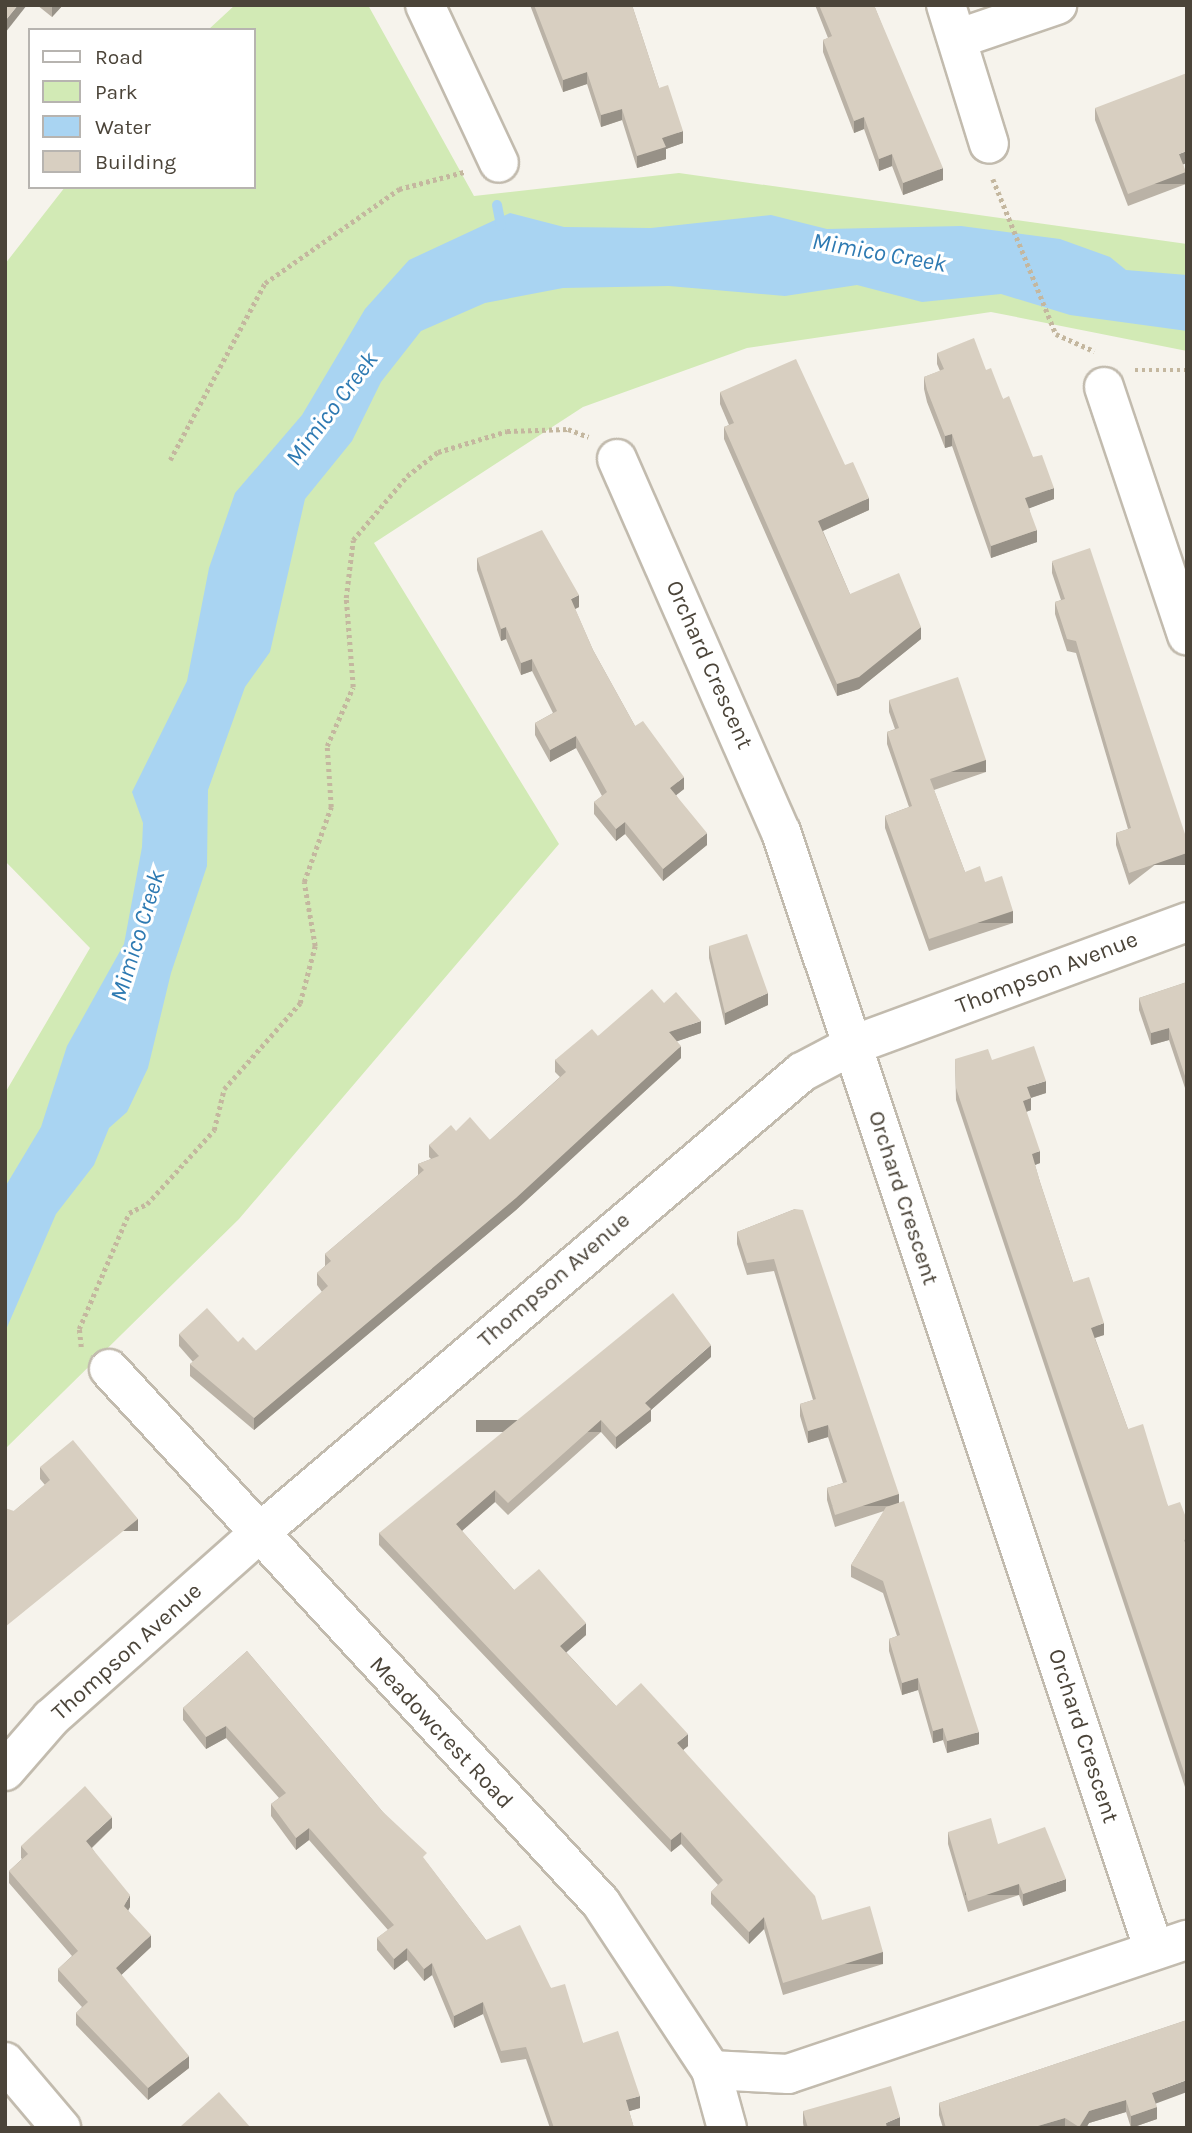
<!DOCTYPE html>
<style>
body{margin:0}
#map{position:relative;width:1192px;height:2133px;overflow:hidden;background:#f6f3ec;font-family:Karla,sans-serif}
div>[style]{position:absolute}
.green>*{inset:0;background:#d2eab5}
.water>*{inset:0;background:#a9d4f2}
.stream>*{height:10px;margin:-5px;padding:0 5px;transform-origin:5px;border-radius:5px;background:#a9d4f2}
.path>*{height:4.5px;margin-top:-2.25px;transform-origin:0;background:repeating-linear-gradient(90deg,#c4b79f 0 3.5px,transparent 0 7px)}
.roads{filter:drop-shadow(2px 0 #c2bbae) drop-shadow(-2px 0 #c2bbae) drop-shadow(0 2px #c2bbae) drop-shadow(0 -2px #c2bbae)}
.street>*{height:38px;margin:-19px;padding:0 19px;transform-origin:19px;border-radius:19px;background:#fff}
.wall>*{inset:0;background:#bab2a6}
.shaded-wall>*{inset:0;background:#979187;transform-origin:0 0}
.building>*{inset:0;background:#d8cfc1}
span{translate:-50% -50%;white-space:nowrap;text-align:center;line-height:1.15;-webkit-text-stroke:6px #fff;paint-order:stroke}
.street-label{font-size:23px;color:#4b4439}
.water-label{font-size:24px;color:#2e7ab2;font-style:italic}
.frame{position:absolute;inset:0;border:7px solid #4b4439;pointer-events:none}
.legend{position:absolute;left:28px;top:28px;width:228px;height:161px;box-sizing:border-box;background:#fff;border:2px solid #b7b4b0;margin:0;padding:9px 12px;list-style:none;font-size:21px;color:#4b4439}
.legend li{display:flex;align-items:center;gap:14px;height:35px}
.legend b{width:35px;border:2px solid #b7b4b0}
</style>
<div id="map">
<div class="green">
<div style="clip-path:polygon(235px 5px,368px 5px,474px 196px,679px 173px,1187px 244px,1187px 351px,991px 312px,747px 348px,583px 407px,374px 543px,559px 844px,239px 1219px,5px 1449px,5px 1093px,90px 948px,5px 861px,5px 264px,65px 187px,254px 187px,254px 30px,208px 30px)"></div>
</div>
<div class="water">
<div style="clip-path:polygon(510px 213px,564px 227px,651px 228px,771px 215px,827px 229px,961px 226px,1060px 239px,1110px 257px,1126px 270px,1187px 275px,1187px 331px,1070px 315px,1001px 294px,922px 302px,857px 285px,785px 296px,669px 286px,563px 288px,485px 303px,421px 331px,381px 382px,352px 441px,305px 499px,270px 652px,245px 687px,208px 790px,207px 866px,171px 973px,148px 1068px,127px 1112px,109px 1128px,94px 1165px,56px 1214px,5px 1332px,5px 1187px,41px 1127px,67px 1046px,124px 944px,142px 847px,143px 823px,132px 792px,187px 681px,209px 568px,235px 493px,302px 415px,365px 309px,409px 260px)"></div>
</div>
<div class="stream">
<div style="left:497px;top:205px;width:21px;rotate:79deg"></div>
</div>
<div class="path">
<div style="left:993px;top:179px;width:167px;rotate:67.9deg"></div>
<div style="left:1056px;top:334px;width:42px;rotate:24.1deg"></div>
<div style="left:1135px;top:370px;width:52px"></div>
<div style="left:170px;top:460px;width:201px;rotate:-61.8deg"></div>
<div style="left:265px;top:283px;width:164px;rotate:-35deg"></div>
<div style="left:399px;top:189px;width:67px;rotate:-14.7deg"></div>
<div style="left:81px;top:1347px;width:18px;rotate:-96deg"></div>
<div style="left:79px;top:1329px;width:126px;rotate:-66.7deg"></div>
<div style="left:129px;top:1213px;width:20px;rotate:-27deg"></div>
<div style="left:147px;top:1204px;width:100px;rotate:-47.8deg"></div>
<div style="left:214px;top:1130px;width:42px;rotate:-76.3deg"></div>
<div style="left:224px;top:1089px;width:115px;rotate:-48.5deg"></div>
<div style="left:300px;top:1003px;width:59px;rotate:-75.3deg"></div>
<div style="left:315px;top:946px;width:65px;rotate:-99.8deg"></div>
<div style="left:304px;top:882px;width:80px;rotate:-70.2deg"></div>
<div style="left:331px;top:807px;width:61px;rotate:-93.8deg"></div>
<div style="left:327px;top:746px;width:64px;rotate:-66.2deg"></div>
<div style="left:353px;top:687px;width:89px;rotate:-94.5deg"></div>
<div style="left:346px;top:598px;width:58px;rotate:-83.1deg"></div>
<div style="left:353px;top:540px;width:84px;rotate:-49.8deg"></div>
<div style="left:407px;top:476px;width:39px;rotate:-38deg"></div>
<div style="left:438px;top:452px;width:72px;rotate:-16.9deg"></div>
<div style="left:507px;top:431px;width:61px;rotate:-1.9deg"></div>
<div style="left:568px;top:429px;width:22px;rotate:21deg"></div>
</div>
<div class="roads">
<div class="street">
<div style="left:425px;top:5px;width:174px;rotate:64.9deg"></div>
<div style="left:946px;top:5px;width:145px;rotate:72.8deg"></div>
<div style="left:957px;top:39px;width:106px;rotate:-18.8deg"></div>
<div style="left:1104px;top:387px;width:262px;rotate:71.5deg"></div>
<div style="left:617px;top:459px;width:407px;rotate:66.3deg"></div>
<div style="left:781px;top:832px;width:1179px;rotate:71.55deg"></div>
<div style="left:109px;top:1369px;width:726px;rotate:47.34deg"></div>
<div style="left:601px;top:1903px;width:200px;rotate:56.6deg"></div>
<div style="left:711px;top:2070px;width:60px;rotate:74.6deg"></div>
<div style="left:5px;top:1771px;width:70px;rotate:-49deg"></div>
<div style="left:51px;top:1718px;width:277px;rotate:-41.6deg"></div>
<div style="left:258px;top:1534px;width:714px;rotate:-40.34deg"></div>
<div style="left:802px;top:1072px;width:58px;rotate:-27.9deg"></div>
<div style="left:853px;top:1045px;width:356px;rotate:-20.2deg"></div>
<div style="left:5px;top:2062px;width:87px;rotate:49.7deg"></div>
<div style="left:711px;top:2070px;width:77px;rotate:3deg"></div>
<div style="left:788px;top:2074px;width:421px;rotate:-18.6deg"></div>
</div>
</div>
<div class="wall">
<div style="clip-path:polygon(37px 5px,63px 5px,52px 17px)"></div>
<div style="clip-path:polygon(530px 5px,632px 5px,659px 88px,683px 143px,666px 149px,666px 159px,637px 168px,622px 120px,601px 127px,587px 84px,563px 92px)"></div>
<div style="clip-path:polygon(815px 5px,874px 5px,943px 180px,903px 195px,892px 166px,879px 171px,864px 129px,854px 133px,823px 52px,823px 40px,828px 38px)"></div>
<div style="clip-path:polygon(1095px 108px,1183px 164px,1186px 184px,1128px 206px,1095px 120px)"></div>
<div style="clip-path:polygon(937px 353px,986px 370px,1003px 399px,1054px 499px,1029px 508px,1037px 542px,991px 558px,952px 446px,945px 448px,927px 402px,924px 389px,924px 377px,940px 371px,937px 364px)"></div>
<div style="clip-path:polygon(720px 392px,845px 465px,869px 510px,823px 531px,850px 594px,921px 639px,859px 689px,837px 696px,724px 439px,724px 427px,729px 425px,720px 404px)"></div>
<div style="clip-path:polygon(477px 558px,579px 607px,575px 609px,593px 650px,635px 726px,684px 789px,676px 795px,707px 845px,663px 881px,625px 834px,616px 841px,594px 814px,594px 802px,602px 796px,576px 748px,550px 762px,535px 735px,535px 723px,553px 713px,532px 671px,521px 675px,506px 639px,501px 641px,477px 570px)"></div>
<div style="clip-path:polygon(1052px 561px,1187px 840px,1129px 885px,1116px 845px,1116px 833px,1128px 829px,1076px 653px,1067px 651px,1055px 614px,1055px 602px,1061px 600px,1052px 573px)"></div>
<div style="clip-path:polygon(889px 700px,986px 772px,934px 790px,965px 872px,985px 882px,1013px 923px,929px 951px,885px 828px,885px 816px,909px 807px,887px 744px,887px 732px,895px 729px,889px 712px)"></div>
<div style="clip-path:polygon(709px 946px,768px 1005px,725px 1025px,709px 958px)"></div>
<div style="clip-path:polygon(1187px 982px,1187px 1094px,1169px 1040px,1151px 1045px,1139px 1010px,1139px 998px)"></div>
<div style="clip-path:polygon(664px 1003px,701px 1033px,677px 1041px,681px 1058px,516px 1210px,254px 1430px,190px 1376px,190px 1364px,193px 1362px,179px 1346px,179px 1334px,238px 1342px,256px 1351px,322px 1292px,317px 1285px,317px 1273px,325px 1266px,325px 1254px,418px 1175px,418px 1164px,431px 1159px,429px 1157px,429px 1145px,456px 1131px,490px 1140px,560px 1077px,555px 1072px,555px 1060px,598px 1036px)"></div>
<div style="clip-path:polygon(955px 1059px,992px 1060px,1046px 1093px,1031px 1098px,1031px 1110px,1026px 1112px,1040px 1163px,1035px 1165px,1040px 1182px,1073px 1282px,1104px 1335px,1095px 1338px,1128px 1429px,1168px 1506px,1187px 1520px,1187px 1793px,956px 1100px)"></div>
<div style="clip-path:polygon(795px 1209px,899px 1503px,979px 1744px,947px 1753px,943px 1740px,933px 1743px,918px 1690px,902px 1695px,889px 1651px,889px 1639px,897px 1636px,883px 1593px,851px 1577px,851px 1565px,884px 1511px,835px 1527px,827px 1500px,827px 1488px,843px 1483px,828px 1437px,808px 1443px,800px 1416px,800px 1404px,813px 1400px,774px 1271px,747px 1275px,737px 1244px,737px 1232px)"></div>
<div style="clip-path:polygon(711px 1357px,651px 1410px,651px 1421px,616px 1449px,601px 1432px,508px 1515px,495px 1502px,462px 1531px,514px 1590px,586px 1635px,566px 1652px,616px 1706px,688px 1746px,683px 1750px,822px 1920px,883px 1964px,783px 1995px,764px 1929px,749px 1944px,711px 1904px,711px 1892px,718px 1885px,681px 1844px,671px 1852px,379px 1545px,379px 1533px)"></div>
<div style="clip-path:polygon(40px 1467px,138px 1531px,14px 1511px,45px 1485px,40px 1479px)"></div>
<div style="clip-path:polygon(247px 1651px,382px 1811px,427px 1863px,486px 1940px,551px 1988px,583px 2043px,640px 2108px,629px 2111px,634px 2128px,550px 2128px,526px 2059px,501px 2063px,483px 2014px,454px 2028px,432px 1975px,424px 1981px,407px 1960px,394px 1970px,377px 1950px,377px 1938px,388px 1930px,309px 1840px,296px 1850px,271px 1816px,271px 1804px,279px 1798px,226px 1738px,206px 1749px,183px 1720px,183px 1708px)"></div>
<div style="clip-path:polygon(112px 1828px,92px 1848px,130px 1907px,128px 1910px,151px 1947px,121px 1975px,189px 2068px,148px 2100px,76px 2025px,76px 2013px,82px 2007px,58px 1981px,58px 1969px,72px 1956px,9px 1883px,9px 1871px,22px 1859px,21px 1858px,21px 1846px)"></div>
<div style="clip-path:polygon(948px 1832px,998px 1844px,1066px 1891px,1023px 1906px,1019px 1895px,968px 1912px,948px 1844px)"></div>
<div style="clip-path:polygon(1187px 2020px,1156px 2103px,1157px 2119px,1131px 2128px,1126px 2112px,1089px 2123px,1086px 2128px,943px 2128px,939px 2115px,939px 2103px)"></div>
<div style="clip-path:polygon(803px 2111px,900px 2128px,804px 2128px,803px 2123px)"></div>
</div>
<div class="shaded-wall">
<div style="clip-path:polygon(18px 5px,27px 5px,5px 33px,5px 21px)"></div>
<div style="clip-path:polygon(52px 5px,63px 5px,52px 17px)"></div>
<div style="clip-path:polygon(587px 72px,587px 84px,563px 92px,563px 80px)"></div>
<div style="clip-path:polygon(622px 109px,622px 120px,601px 127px,601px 115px)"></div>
<div style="clip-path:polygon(864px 117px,864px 129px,854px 133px,854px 121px)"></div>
<div style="clip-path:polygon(683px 131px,683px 143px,666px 149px,666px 159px,637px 168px,637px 156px,662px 138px)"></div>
<div style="clip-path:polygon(1187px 151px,1187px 163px,1179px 166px,1179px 154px)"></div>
<div style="clip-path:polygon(892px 154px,892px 166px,879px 171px,879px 159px)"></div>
<div style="clip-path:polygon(943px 168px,943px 180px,903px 195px,903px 183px)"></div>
<div style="left:1186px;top:172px;width:12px;height:62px;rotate:90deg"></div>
<div style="clip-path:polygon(952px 434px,952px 446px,945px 448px,945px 436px)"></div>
<div style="clip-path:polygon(1054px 488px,1054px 499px,1025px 510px,1025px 498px)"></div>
<div style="clip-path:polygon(869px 498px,869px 510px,818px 533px,818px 521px)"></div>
<div style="clip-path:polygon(1037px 530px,1037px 542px,991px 558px,991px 546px)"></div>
<div style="clip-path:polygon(579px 595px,579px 607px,571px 611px,571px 599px)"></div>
<div style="clip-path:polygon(506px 627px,506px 639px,501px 641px,501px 629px)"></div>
<div style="clip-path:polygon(921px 627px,921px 639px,859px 689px,837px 696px,837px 684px)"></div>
<div style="clip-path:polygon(532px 659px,532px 671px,521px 675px,521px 663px)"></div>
<div style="clip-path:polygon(576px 736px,576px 748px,550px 762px,550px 750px)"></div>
<div style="left:986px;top:760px;width:12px;height:59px;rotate:90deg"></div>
<div style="clip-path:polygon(684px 777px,684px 789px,670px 800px,670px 788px)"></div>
<div style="clip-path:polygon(625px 822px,625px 834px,616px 841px,616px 829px)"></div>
<div style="clip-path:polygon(707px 833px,707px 845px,663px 881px,663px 869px)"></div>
<div style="left:1187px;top:853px;width:12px;height:61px;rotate:90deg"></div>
<div style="left:1013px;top:911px;width:12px;height:89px;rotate:90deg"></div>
<div style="clip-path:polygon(768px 993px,768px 1005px,725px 1025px,725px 1013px)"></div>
<div style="clip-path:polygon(701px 1021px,701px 1033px,669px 1044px,669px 1032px)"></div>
<div style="clip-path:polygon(1169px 1028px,1169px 1040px,1151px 1045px,1151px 1033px)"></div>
<div style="clip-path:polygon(681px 1046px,681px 1058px,516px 1210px,254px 1430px,254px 1418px)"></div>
<div style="clip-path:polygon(1046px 1081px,1046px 1093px,1027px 1099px,1027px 1087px)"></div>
<div style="clip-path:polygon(1031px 1098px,1031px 1110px,1023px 1113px,1023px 1101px)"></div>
<div style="clip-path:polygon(1040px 1151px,1040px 1163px,1032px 1166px,1032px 1154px)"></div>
<div style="clip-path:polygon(1104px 1323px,1104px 1335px,1091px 1339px,1091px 1328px)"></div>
<div style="clip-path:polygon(711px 1345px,711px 1357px,651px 1410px,651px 1421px,616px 1449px,616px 1437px,645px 1403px)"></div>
<div style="left:601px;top:1420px;width:12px;height:125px;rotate:90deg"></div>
<div style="clip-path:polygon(828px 1425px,828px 1437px,808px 1443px,808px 1431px)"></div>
<div style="clip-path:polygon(495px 1490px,495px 1502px,456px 1536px,456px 1524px)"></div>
<div style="left:899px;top:1494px;width:12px;height:67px;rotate:90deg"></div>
<div style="left:138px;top:1519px;width:12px;height:171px;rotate:90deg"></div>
<div style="clip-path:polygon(586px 1623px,586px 1635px,560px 1658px,560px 1646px)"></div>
<div style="clip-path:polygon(918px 1678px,918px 1690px,902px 1695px,902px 1683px)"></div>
<div style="clip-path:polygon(226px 1726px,226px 1738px,206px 1749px,206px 1737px)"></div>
<div style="clip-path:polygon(943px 1728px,943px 1740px,933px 1743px,933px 1731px)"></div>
<div style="clip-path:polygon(979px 1732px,979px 1744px,947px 1753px,947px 1741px)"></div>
<div style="clip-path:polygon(688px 1734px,688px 1746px,677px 1755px,677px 1743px)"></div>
<div style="clip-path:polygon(112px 1817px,112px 1828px,86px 1853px,86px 1841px)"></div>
<div style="clip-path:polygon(309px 1828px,309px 1840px,296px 1850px,296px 1838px)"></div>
<div style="clip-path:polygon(681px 1832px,681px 1844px,671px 1852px,671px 1840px)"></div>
<div style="clip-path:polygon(1066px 1879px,1066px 1891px,1023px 1906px,1023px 1894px)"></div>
<div style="left:1019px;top:1884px;width:11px;height:54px;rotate:90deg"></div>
<div style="clip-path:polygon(130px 1895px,130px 1907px,124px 1918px,124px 1906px)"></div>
<div style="clip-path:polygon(764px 1917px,764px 1929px,749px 1944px,749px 1932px)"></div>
<div style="clip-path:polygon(151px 1935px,151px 1947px,116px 1980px,116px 1968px)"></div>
<div style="clip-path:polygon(407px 1948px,407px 1960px,394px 1970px,394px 1959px)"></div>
<div style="left:883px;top:1952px;width:12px;height:105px;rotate:90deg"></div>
<div style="clip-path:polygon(432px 1963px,432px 1975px,424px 1981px,424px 1969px)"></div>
<div style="clip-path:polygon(483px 2002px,483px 2014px,454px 2028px,454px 2016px)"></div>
<div style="clip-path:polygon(189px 2056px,189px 2068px,148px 2100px,148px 2088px)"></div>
<div style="clip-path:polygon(1187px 2080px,1187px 2092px,1152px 2105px,1152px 2093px)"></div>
<div style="clip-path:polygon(640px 2096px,640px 2108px,626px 2112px,626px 2100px)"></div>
<div style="clip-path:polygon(1126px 2100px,1126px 2112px,1089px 2123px,1086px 2128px,1079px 2128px,1089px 2111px)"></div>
<div style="clip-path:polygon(1157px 2107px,1157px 2119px,1131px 2128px,1131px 2116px)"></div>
<div style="clip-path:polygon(900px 2117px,900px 2128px,886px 2128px,886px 2123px)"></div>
<div style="clip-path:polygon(1065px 2118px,1065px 2128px,1031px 2128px)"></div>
</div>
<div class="building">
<div style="clip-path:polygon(5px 5px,18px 5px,5px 21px)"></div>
<div style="clip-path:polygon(534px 5px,632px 5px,659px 88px,668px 85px,683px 131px,662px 138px,666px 147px,637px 156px,622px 109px,601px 115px,587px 72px,563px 80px)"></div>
<div style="clip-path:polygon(819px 5px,874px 5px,943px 168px,903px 183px,892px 154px,879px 159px,864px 117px,854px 121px,823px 40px,832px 36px)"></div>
<div style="clip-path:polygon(1187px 73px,1187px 151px,1179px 154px,1186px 172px,1128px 194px,1095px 108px)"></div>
<div style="clip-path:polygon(974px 338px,986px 370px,991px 368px,1003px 399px,1009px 396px,1033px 457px,1042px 455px,1054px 488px,1025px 498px,1037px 530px,991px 546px,952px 434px,945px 436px,927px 390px,924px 377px,944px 369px,937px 353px)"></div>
<div style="clip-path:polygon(796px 359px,845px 465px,853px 462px,869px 498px,818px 521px,850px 594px,899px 573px,921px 627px,859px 677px,837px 684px,724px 427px,734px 423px,720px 392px)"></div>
<div style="clip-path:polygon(542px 530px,579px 595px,571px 599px,593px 650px,635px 726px,643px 721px,684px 777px,670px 788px,707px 833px,663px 869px,625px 822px,616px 829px,594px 802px,607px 792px,576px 736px,550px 750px,535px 723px,557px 711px,532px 659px,521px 663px,506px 627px,501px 629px,477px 558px)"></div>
<div style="clip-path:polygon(1090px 548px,1187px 840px,1187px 853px,1129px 873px,1116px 833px,1131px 828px,1076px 641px,1067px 639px,1055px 602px,1065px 599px,1052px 561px)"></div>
<div style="clip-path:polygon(958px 677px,986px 760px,930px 779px,965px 872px,980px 866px,985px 882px,1002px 876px,1013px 911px,929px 939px,885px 816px,912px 806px,887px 732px,899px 728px,889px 700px)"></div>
<div style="clip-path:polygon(747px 934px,768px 993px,725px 1013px,709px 946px)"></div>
<div style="clip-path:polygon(1187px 982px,1187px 1082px,1169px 1028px,1151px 1033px,1139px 998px)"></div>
<div style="clip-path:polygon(652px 989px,664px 1003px,676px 992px,701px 1021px,669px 1032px,681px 1046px,516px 1198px,254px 1418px,190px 1364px,199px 1356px,179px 1334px,207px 1308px,238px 1342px,243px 1337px,256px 1351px,328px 1286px,317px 1273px,331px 1261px,325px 1254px,424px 1170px,418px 1164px,439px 1156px,429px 1145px,451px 1125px,456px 1131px,470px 1117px,490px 1140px,566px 1072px,555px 1060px,592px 1029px,598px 1036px)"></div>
<div style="clip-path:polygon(1034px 1046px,1046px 1081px,1027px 1087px,1031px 1098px,1023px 1101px,1040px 1151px,1032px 1154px,1040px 1182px,1073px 1282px,1089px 1277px,1104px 1323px,1091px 1328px,1128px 1429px,1143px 1424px,1168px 1506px,1180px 1502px,1187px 1520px,1187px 1539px,1184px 1540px,1187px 1548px,1187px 1604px,1185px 1605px,1187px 1610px,1187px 1781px,956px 1088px,955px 1059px,988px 1049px,992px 1060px)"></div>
<div style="clip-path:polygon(795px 1209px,803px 1210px,899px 1494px,835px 1515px,827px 1488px,847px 1482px,828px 1425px,808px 1431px,800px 1404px,816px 1399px,774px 1259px,747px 1263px,737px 1232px)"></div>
<div style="clip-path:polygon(673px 1293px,711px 1345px,645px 1403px,651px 1409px,616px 1437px,601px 1420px,508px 1503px,495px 1490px,456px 1524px,514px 1590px,539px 1569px,586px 1623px,560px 1646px,616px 1706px,641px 1683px,688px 1734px,677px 1743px,815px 1896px,822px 1920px,870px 1906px,883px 1952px,783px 1983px,764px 1917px,749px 1932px,711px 1892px,723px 1880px,681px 1832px,671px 1840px,379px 1533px)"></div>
<div style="clip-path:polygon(73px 1440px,138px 1519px,5px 1627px,5px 1508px,14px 1511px,50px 1480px,40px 1467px)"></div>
<div style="clip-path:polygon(904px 1501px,979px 1732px,947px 1741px,943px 1728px,933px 1731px,918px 1678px,902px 1683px,889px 1639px,900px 1635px,883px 1581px,851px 1565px,886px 1507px)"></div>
<div style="clip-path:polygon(247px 1651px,382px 1811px,427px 1853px,423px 1857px,486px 1940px,520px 1925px,551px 1988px,565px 1984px,583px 2043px,618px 2031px,640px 2096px,626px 2100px,634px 2128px,554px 2128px,526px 2047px,501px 2051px,483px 2002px,454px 2016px,432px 1963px,424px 1969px,407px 1948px,394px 1959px,377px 1938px,394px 1925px,309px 1828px,296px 1838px,271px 1804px,286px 1793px,226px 1726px,206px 1737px,183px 1708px)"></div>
<div style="clip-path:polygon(85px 1786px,112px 1817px,86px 1841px,130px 1895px,124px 1906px,151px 1935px,116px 1968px,189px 2056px,148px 2088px,76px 2013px,88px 2002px,58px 1969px,78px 1951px,9px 1871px,28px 1854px,21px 1846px)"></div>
<div style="clip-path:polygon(991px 1818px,998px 1844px,1045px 1827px,1066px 1879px,1023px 1894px,1019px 1884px,968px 1901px,948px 1832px)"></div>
<div style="clip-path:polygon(1187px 2020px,1187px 2080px,1152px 2093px,1157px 2107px,1131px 2116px,1126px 2100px,1089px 2111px,1079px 2127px,1065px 2118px,1031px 2128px,946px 2128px,939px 2103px)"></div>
<div style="clip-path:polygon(891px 2086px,900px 2117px,886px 2123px,887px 2128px,808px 2128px,803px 2111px)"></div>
<div style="clip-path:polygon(219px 2092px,251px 2128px,182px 2128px,181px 2126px)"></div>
</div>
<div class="street-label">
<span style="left:709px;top:665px;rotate:66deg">Orchard Crescent</span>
<span style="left:1047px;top:973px;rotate:-21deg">Thompson Avenue</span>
<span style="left:903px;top:1198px;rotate:72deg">Orchard Crescent</span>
<span style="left:554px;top:1280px;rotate:-41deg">Thompson Avenue</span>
<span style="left:127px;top:1652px;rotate:-42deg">Thompson Avenue</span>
<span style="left:441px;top:1733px;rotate:47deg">Meadowcrest Road</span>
<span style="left:1083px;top:1736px;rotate:72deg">Orchard Crescent</span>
</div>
<div class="water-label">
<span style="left:879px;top:253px;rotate:10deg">Mimico Creek</span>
<span style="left:332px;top:409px;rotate:-53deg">Mimico Creek</span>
<span style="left:138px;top:936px;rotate:-73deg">Mimico Creek</span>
</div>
<div class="frame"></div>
<ul class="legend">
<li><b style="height:9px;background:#fff"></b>Road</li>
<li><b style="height:19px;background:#d2eab5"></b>Park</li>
<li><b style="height:19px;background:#a9d4f2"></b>Water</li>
<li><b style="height:19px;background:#d8cfc1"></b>Building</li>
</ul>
</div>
